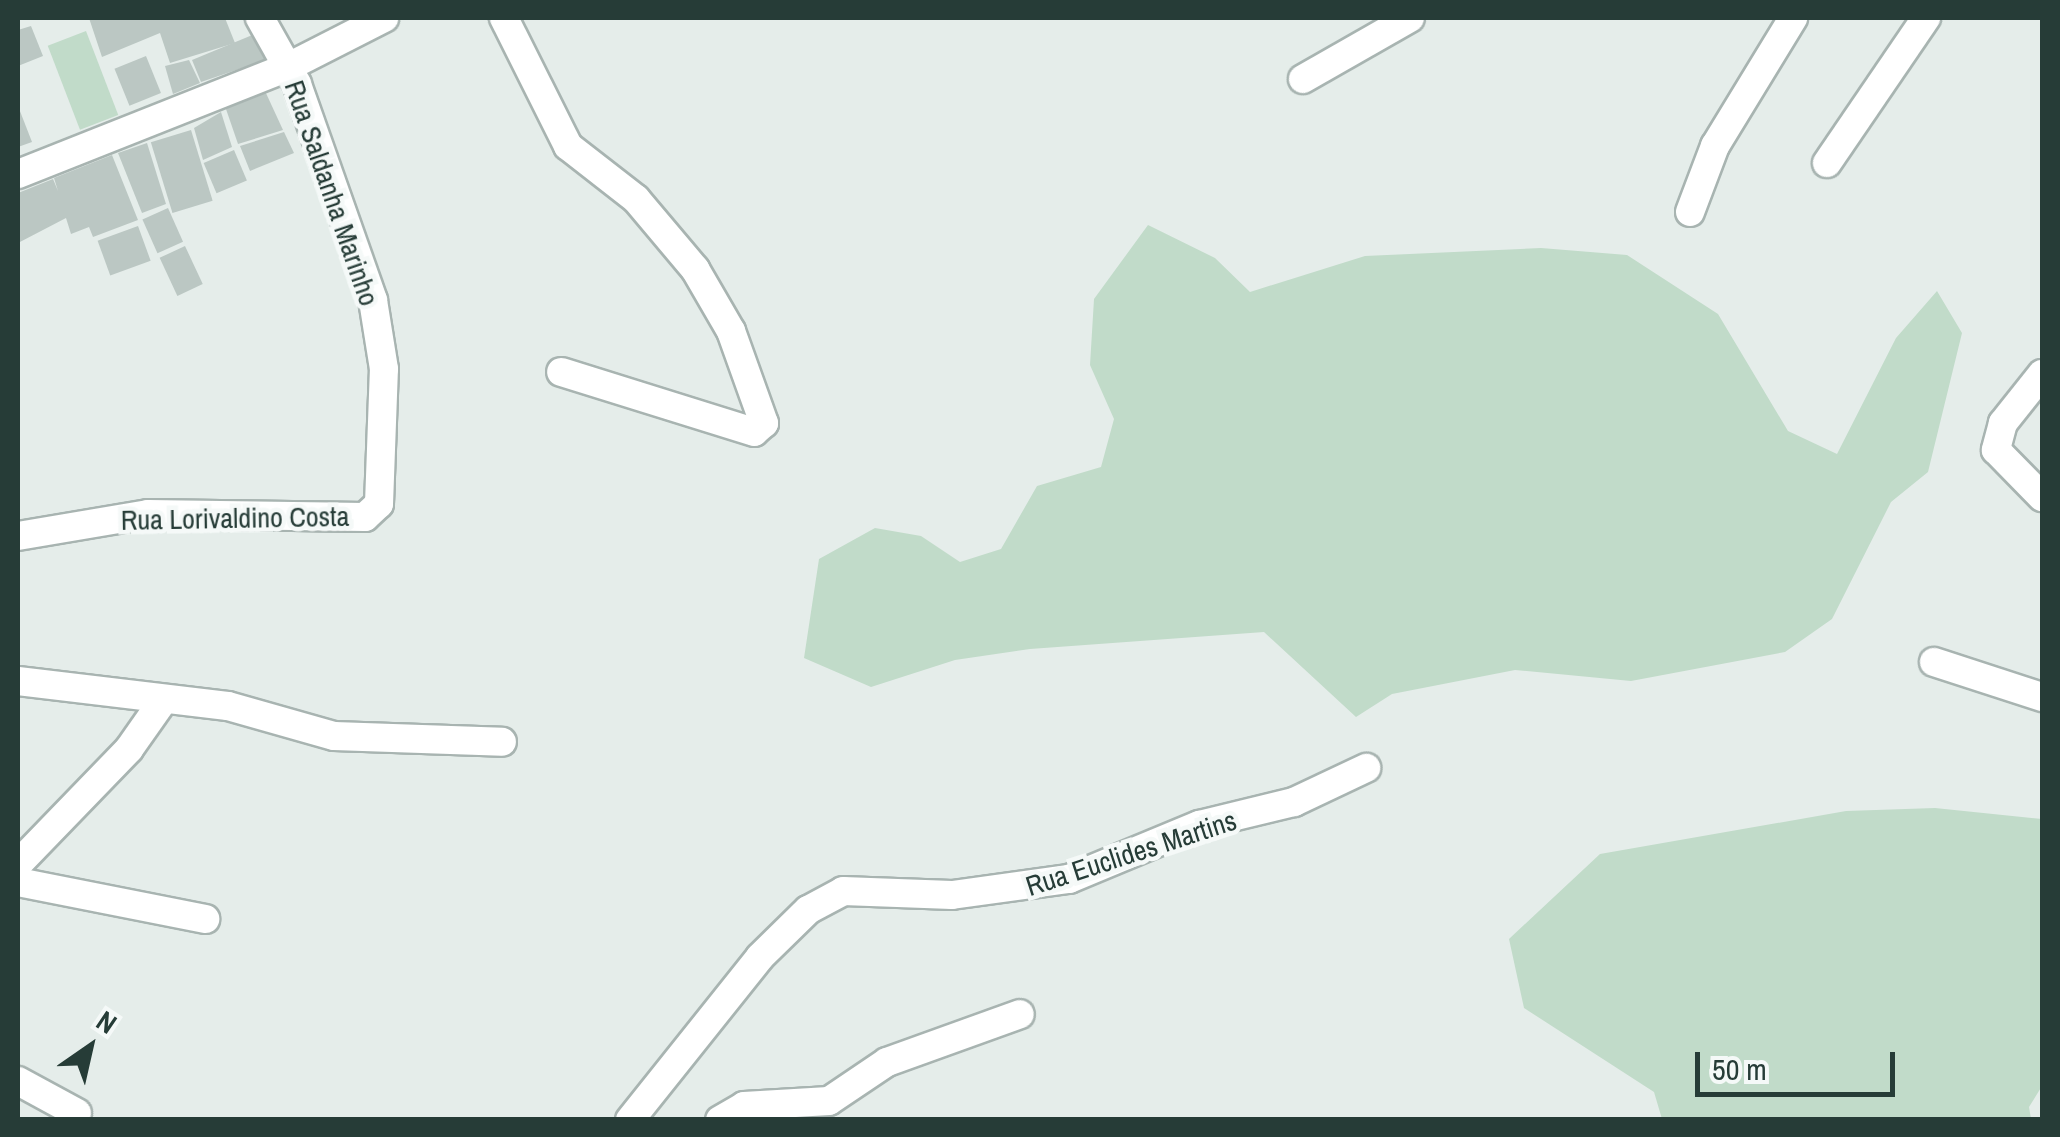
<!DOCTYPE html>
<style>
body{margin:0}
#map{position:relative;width:2060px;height:1137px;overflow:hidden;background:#e5edea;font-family:"Archivo Narrow",sans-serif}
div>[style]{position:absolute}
.green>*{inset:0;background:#c1dbc9;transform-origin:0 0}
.building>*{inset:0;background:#bbc7c3;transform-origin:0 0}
.roads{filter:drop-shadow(2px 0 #a8b4b1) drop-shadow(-2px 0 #a8b4b1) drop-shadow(0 2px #a8b4b1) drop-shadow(0 -2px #a8b4b1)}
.minor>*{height:28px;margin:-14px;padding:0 14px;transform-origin:14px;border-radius:14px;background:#fff}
span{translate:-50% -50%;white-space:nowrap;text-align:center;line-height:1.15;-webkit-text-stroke:9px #f5f9f8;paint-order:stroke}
.street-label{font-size:28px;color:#263c37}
.frame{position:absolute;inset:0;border:20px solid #263c37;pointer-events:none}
.north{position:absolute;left:40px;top:997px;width:100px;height:100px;-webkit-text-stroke:8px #f5f9f8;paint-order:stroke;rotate:34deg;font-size:28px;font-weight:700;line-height:40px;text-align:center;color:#263c37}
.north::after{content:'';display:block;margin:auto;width:35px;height:45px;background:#263c37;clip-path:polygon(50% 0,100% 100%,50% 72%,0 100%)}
.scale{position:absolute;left:1695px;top:1052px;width:200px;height:45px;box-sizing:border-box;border:5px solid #263c37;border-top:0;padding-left:12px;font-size:30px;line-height:35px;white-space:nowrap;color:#263c37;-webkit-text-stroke:8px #f5f9f8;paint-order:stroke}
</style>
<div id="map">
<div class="green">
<div style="left:86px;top:31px;width:90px;height:41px;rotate:69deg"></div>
<div style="clip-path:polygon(1148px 225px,1215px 258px,1250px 292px,1365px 256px,1541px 248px,1627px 255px,1718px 314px,1788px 431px,1837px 454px,1896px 338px,1937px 291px,1962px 333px,1928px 472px,1891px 502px,1832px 619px,1785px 652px,1631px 681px,1515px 670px,1392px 694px,1356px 717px,1264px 632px,1030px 649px,955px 660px,871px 687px,804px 658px,819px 559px,875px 528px,921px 536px,960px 562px,1001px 549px,1037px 486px,1101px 467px,1114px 419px,1090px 365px,1094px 299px)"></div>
<div style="clip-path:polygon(1935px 808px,2042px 819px,2042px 1086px,2029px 1107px,2031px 1119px,1662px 1119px,1654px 1092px,1524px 1008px,1509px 939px,1600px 854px,1846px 811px)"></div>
</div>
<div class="building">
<div style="clip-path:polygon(89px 18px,225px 18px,235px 43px,170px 63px,160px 33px,102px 57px)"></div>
<div style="clip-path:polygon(31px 26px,43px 56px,18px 66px,18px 30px)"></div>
<div style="clip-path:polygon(262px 31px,277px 56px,201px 82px,192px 60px)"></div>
<div style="left:146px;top:56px;width:40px;height:34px;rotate:68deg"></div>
<div style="clip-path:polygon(189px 60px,200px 83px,173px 94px,165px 66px)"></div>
<div style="clip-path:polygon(265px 91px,283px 130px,238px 144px,226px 109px)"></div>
<div style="clip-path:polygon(18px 106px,32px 142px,18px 147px)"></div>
<div style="clip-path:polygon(221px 112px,232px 147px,203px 160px,194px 128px)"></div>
<div style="left:191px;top:130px;width:74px;height:42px;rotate:73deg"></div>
<div style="clip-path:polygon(284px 132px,294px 153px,250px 171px,240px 146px)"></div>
<div style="clip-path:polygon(147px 143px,166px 204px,142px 213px,118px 153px)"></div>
<div style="left:234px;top:150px;width:33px;height:33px;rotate:67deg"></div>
<div style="clip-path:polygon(112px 155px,138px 220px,93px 237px,89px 227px,71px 234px,66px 218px,18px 243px,18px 193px,53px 179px,58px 191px,54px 178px)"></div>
<div style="left:168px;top:208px;width:37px;height:28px;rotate:66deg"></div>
<div style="left:138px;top:226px;width:37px;height:43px;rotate:70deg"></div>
<div style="left:185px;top:246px;width:42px;height:28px;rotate:65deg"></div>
</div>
<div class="roads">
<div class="minor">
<div style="left:504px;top:18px;width:143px;rotate:63.4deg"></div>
<div style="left:568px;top:146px;width:86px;rotate:37.9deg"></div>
<div style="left:636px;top:199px;width:92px;rotate:49.9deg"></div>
<div style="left:695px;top:269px;width:72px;rotate:59.9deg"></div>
<div style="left:731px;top:331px;width:98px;rotate:70.3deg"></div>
<div style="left:764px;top:423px;width:13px;rotate:138deg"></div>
<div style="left:754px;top:432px;width:202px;rotate:-162.7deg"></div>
<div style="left:1303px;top:79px;width:123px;rotate:-29.7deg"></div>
<div style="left:1827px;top:163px;width:176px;rotate:-55.7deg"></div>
<div style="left:18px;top:174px;width:290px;rotate:-21.6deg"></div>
<div style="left:288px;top:67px;width:108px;rotate:-27deg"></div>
<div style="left:1690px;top:212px;width:71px;rotate:-69.3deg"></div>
<div style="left:1715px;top:146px;width:150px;rotate:-58.6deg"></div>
<div style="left:2042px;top:374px;width:63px;rotate:128.5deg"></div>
<div style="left:2003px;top:423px;width:28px;rotate:105deg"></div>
<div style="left:1996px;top:450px;width:66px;rotate:45.6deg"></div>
<div style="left:18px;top:536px;width:132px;rotate:-9.6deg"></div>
<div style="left:148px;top:514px;width:217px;rotate:0.8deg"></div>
<div style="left:365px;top:517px;width:19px;rotate:-43deg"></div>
<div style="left:379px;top:504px;width:135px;rotate:-87.9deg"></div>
<div style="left:384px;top:369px;width:70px;rotate:-99.1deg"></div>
<div style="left:373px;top:300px;width:229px;rotate:-109.4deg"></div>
<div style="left:297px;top:84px;width:76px;rotate:-119.3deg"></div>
<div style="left:1934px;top:662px;width:114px;rotate:18deg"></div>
<div style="left:18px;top:681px;width:211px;rotate:6.8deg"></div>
<div style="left:228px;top:706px;width:110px;rotate:15.8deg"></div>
<div style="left:334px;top:736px;width:168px;rotate:2deg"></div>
<div style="left:18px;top:864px;width:160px;rotate:-46deg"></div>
<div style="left:129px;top:749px;width:57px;rotate:-54.9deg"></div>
<div style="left:18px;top:882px;width:191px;rotate:11.2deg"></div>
<div style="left:18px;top:1081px;width:67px;rotate:28.5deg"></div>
<div style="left:630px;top:1120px;width:208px;rotate:-51.4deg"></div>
<div style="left:760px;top:957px;width:67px;rotate:-44.4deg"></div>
<div style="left:808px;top:910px;width:40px;rotate:-28deg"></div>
<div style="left:843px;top:891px;width:109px;rotate:2.1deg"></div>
<div style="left:952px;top:895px;width:118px;rotate:-7.8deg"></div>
<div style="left:1069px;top:879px;width:141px;rotate:-22.6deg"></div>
<div style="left:1199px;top:825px;width:98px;rotate:-13.6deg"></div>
<div style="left:1294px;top:802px;width:80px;rotate:-25.3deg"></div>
<div style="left:720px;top:1120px;width:28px;rotate:-30deg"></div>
<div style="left:744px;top:1106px;width:85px;rotate:-3.4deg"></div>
<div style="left:829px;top:1101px;width:70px;rotate:-33.9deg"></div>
<div style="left:887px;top:1062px;width:141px;rotate:-19.8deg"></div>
</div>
</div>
<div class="street-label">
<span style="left:332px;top:193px;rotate:71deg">Rua Saldanha Marinho</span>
<span style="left:235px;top:518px;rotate:-1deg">Rua Lorivaldino Costa</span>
<span style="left:1131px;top:853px;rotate:-18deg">Rua Euclides Martins</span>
</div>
<div class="frame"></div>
<div class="north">N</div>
<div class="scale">50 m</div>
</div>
